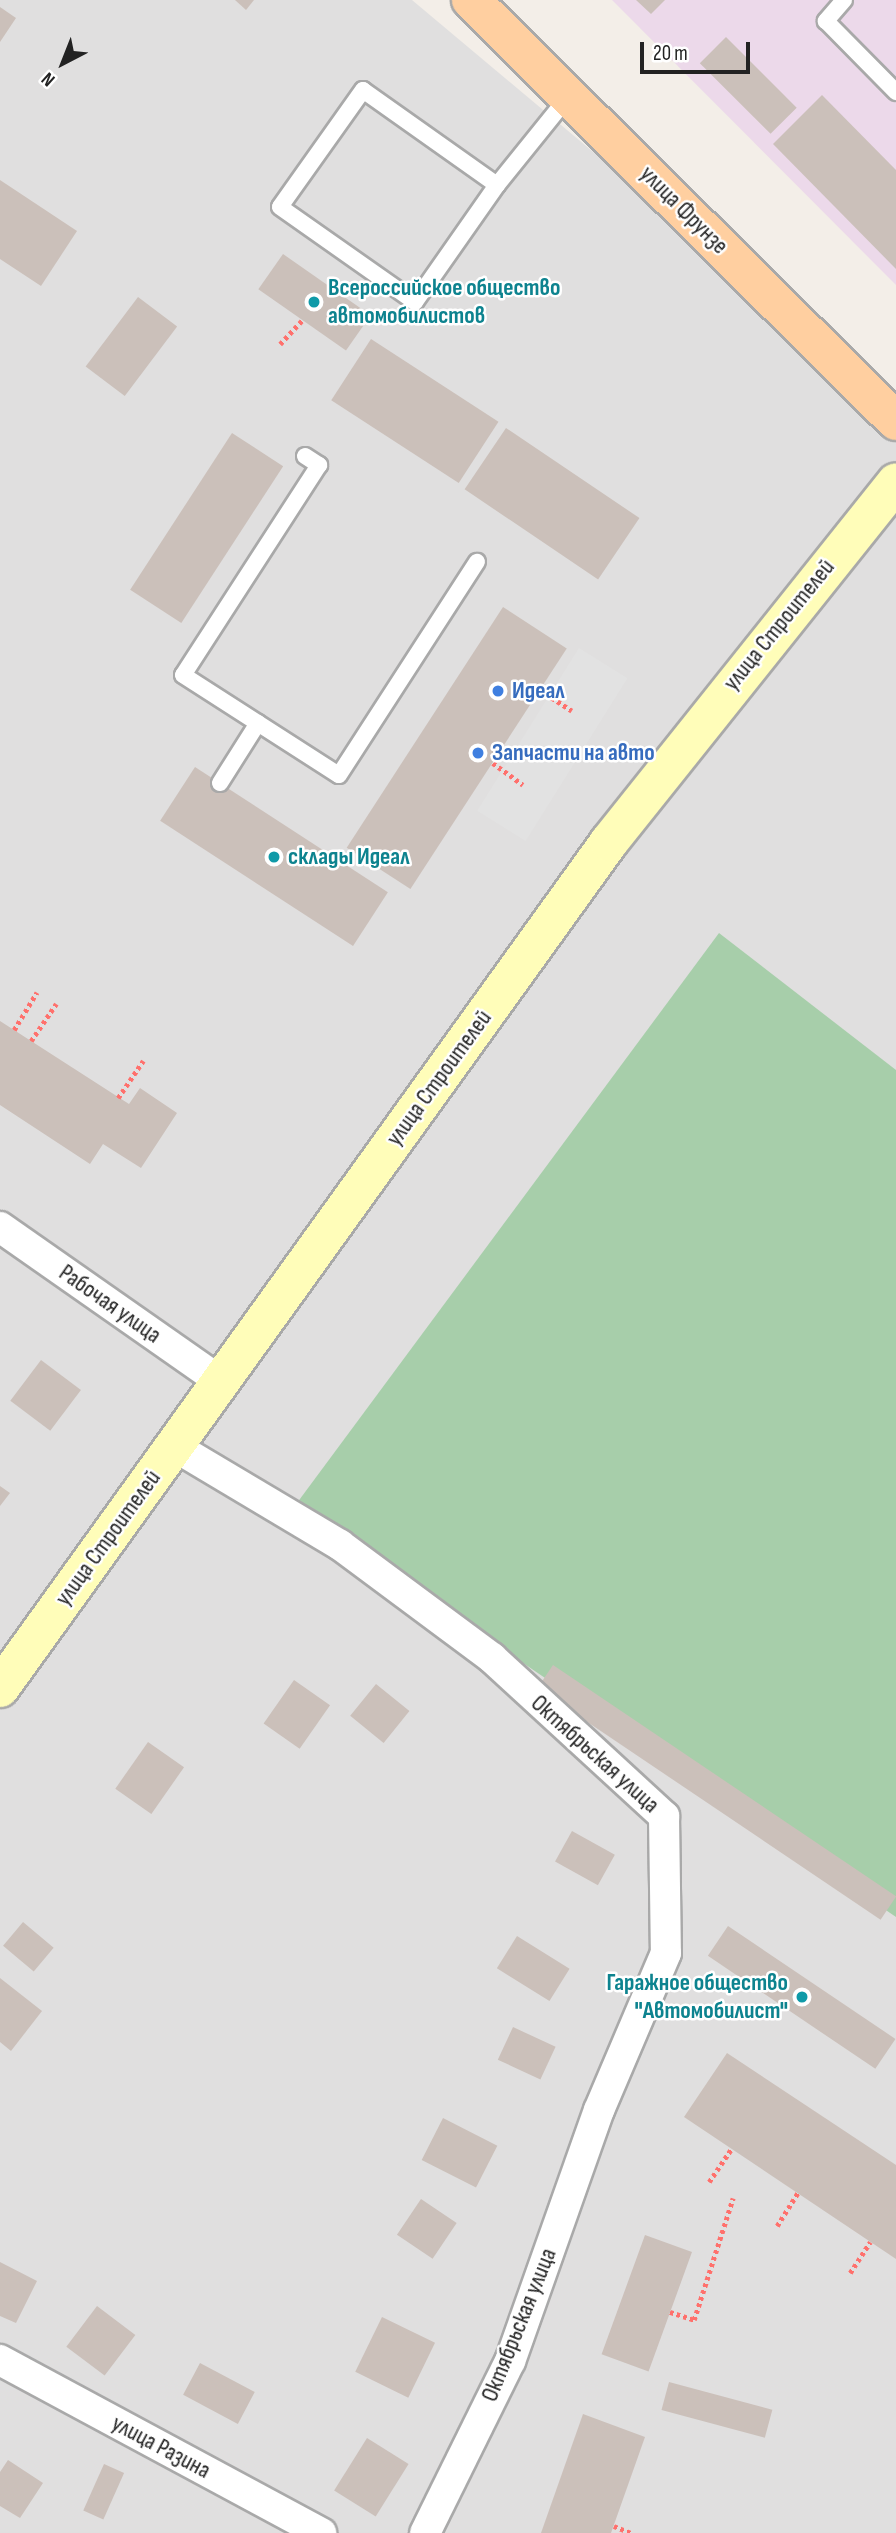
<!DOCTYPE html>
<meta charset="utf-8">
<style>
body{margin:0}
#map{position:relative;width:896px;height:2533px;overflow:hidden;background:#f3eee8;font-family:"Sofia Sans Condensed",sans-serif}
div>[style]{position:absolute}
.residential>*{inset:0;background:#e0dfdf}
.industrial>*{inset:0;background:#ecd9ea}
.cemetery>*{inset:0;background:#a7ceaa}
.parking>*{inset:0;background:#e2e2e2;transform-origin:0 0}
.building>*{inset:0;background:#cbc0ba;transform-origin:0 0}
.path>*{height:4.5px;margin-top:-2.25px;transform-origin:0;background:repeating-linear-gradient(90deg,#ff706c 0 3.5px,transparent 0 7px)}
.roads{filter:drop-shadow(2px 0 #a9a9a9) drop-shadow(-2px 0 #a9a9a9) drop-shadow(0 2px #a9a9a9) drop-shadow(0 -2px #a9a9a9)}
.lane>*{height:16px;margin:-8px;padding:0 8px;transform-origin:8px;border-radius:8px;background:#fff}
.street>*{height:30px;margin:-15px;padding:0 15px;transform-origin:15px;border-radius:15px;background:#fff}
.secondary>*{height:38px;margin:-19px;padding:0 19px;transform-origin:19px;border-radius:19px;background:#fffdb9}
.primary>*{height:38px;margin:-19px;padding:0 19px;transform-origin:19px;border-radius:19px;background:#ffcfa0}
.dots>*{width:19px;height:19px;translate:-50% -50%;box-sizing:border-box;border:4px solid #fff;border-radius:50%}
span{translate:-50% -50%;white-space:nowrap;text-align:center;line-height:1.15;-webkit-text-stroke:5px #fff;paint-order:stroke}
.street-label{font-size:24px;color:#222}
.culture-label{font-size:24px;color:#0d838f;font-weight:700}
.left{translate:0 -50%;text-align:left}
.right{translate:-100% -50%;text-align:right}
.shop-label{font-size:24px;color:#366cbe;font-weight:700}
.north{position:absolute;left:28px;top:28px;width:70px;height:70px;-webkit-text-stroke:5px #fff;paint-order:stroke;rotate:222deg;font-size:19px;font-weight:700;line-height:28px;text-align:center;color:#222}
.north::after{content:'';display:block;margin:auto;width:24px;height:32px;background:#222;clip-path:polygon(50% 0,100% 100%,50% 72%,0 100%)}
.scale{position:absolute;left:640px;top:42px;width:110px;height:32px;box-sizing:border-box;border:4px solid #222;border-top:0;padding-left:9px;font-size:21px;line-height:24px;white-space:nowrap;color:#222;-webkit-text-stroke:5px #fff;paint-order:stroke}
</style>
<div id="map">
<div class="residential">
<div style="clip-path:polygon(0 0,412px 0,896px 406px,896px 2533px,0 2533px)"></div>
</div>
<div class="industrial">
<div style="clip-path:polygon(612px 0,896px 0,896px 285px)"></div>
</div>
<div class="cemetery">
<div style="clip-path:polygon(719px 933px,896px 1070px,896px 1917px,294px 1507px)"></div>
</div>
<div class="parking">
<div style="left:579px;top:648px;width:57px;height:192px;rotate:32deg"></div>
</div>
<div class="building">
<div style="clip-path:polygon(235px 0,254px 0,246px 10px)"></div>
<div style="clip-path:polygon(636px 0,665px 0,651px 14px)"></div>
<div style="clip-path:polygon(0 7px,16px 18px,0 42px)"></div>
<div style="left:726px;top:37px;width:100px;height:37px;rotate:45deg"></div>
<div style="clip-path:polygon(822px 95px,896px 170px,896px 269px,773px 144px)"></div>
<div style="clip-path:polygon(0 180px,77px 231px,41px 286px,0 259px)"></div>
<div style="left:283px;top:254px;width:107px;height:43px;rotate:35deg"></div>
<div style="left:138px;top:297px;width:49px;height:87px;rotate:37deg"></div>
<div style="left:371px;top:339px;width:152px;height:73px;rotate:33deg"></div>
<div style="left:506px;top:428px;width:161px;height:74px;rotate:34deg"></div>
<div style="left:232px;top:433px;width:61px;height:187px;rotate:33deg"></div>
<div style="left:503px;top:607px;width:76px;height:287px;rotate:33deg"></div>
<div style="left:195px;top:767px;width:230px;height:64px;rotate:33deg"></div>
<div style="clip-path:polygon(0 1021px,129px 1104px,140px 1088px,177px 1113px,141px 1168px,103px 1144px,90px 1164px,0 1105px)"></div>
<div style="left:41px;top:1360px;width:50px;height:51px;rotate:37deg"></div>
<div style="clip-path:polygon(0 1486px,10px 1493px,0 1506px)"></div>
<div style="left:553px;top:1665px;width:414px;height:28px;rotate:34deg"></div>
<div style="left:294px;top:1680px;width:44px;height:53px;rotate:35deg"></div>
<div style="left:376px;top:1684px;width:43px;height:41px;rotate:39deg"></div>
<div style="left:148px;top:1742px;width:44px;height:57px;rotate:35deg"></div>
<div style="left:572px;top:1831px;width:49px;height:35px;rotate:29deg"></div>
<div style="left:23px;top:1922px;width:40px;height:31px;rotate:40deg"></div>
<div style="left:728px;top:1926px;width:202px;height:36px;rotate:34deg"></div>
<div style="left:517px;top:1936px;width:62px;height:38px;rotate:32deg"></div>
<div style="clip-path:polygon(0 1978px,42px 2011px,11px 2051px,0 2042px)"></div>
<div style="left:513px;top:2027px;width:47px;height:36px;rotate:25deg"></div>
<div style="clip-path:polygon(727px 2053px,896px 2165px,896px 2259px,684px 2117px)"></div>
<div style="left:443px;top:2118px;width:61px;height:47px;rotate:27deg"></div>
<div style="left:421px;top:2199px;width:43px;height:43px;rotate:34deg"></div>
<div style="left:645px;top:2235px;width:50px;height:127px;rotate:20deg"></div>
<div style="clip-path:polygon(0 2262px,37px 2281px,16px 2323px,0 2316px)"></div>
<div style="left:97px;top:2306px;width:48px;height:51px;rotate:37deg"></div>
<div style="left:382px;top:2317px;width:59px;height:61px;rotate:26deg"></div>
<div style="left:200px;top:2363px;width:62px;height:36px;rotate:28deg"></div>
<div style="left:669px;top:2382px;width:107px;height:29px;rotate:15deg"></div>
<div style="clip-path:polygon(583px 2414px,645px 2437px,611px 2533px,541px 2533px)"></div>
<div style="left:367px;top:2438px;width:49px;height:62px;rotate:32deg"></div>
<div style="clip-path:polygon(8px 2460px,43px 2483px,20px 2518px,0 2506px,0 2472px)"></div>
<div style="left:104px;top:2464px;width:22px;height:51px;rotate:24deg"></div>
</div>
<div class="path">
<div style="left:280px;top:344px;width:33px;rotate:-47deg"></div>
<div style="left:540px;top:690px;width:38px;rotate:33deg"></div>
<div style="left:493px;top:763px;width:37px;rotate:36deg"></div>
<div style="left:14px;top:1030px;width:44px;rotate:-58.8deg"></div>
<div style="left:31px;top:1041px;width:45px;rotate:-56deg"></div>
<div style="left:118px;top:1098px;width:45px;rotate:-56deg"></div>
<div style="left:709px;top:2182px;width:40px;rotate:-56deg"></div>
<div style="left:777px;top:2226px;width:39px;rotate:-58deg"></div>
<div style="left:850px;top:2273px;width:37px;rotate:-57deg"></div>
<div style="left:670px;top:2312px;width:25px;rotate:18deg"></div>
<div style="left:694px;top:2320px;width:128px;rotate:-72.3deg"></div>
<div style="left:614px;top:2526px;width:18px;rotate:22deg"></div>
</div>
<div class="roads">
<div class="lane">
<div style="left:844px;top:0;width:28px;rotate:131deg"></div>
<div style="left:826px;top:21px;width:100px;rotate:45.4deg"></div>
<div style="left:497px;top:185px;width:164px;rotate:-144.7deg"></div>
<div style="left:363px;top:90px;width:143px;rotate:125.4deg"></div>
<div style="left:280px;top:207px;width:165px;rotate:35.1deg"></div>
<div style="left:415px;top:302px;width:143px;rotate:-55deg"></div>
<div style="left:497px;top:185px;width:113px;rotate:-51.1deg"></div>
<div style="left:305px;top:456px;width:17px;rotate:33deg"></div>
<div style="left:319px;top:465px;width:250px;rotate:122.9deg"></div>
<div style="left:183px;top:675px;width:185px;rotate:32.7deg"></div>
<div style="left:339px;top:775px;width:254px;rotate:-57.1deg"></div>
<div style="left:220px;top:783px;width:71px;rotate:-57.7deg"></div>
</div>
<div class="street">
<div style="left:0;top:1227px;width:269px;rotate:35deg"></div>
<div style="left:174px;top:1446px;width:193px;rotate:30.8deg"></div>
<div style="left:340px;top:1545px;width:189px;rotate:36.6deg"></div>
<div style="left:492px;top:1658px;width:234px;rotate:42.6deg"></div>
<div style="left:664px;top:1816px;width:137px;rotate:89.2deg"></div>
<div style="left:666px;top:1953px;width:171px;rotate:113.1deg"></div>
<div style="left:599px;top:2110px;width:266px;rotate:109.5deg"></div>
<div style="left:510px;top:2361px;width:192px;rotate:116.3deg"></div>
<div style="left:0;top:2360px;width:365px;rotate:28.3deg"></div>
</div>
<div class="secondary">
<div style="left:0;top:1688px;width:1042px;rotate:-54.25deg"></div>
<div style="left:609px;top:842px;width:460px;rotate:-51.4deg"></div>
</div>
<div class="primary">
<div style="left:471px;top:0;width:598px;rotate:44.73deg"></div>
</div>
</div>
<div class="dots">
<div style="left:314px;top:302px;background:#0f9aa8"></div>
<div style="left:498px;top:691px;background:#3f7fe0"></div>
<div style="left:478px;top:753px;background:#3f7fe0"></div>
<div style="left:274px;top:857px;background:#0f9aa8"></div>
<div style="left:802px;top:1997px;background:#0f9aa8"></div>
</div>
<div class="street-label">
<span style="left:684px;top:210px;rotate:45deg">улица Фрунзе</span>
<span style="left:779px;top:625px;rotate:-51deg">улица Строителей</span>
<span style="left:439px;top:1078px;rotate:-54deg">улица Строителей</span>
<span style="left:110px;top:1304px;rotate:35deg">Рабочая улица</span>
<span style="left:108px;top:1538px;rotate:-54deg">улица Строителей</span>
<span style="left:595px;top:1754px;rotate:42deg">Октябрьская улица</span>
<span style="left:519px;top:2325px;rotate:-68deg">Октябрьская улица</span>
<span style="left:161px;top:2447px;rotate:28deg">улица Разина</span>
</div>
<div class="culture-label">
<span class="left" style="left:328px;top:302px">Всероссийское общество<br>автомобилистов</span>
<span class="left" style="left:288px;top:857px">склады Идеал</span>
<span class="right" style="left:788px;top:1997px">Гаражное общество<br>"Автомобилист"</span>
</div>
<div class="shop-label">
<span class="left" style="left:512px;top:691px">Идеал</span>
<span class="left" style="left:492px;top:753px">Запчасти на авто</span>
</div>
<div class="north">N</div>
<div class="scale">20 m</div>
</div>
